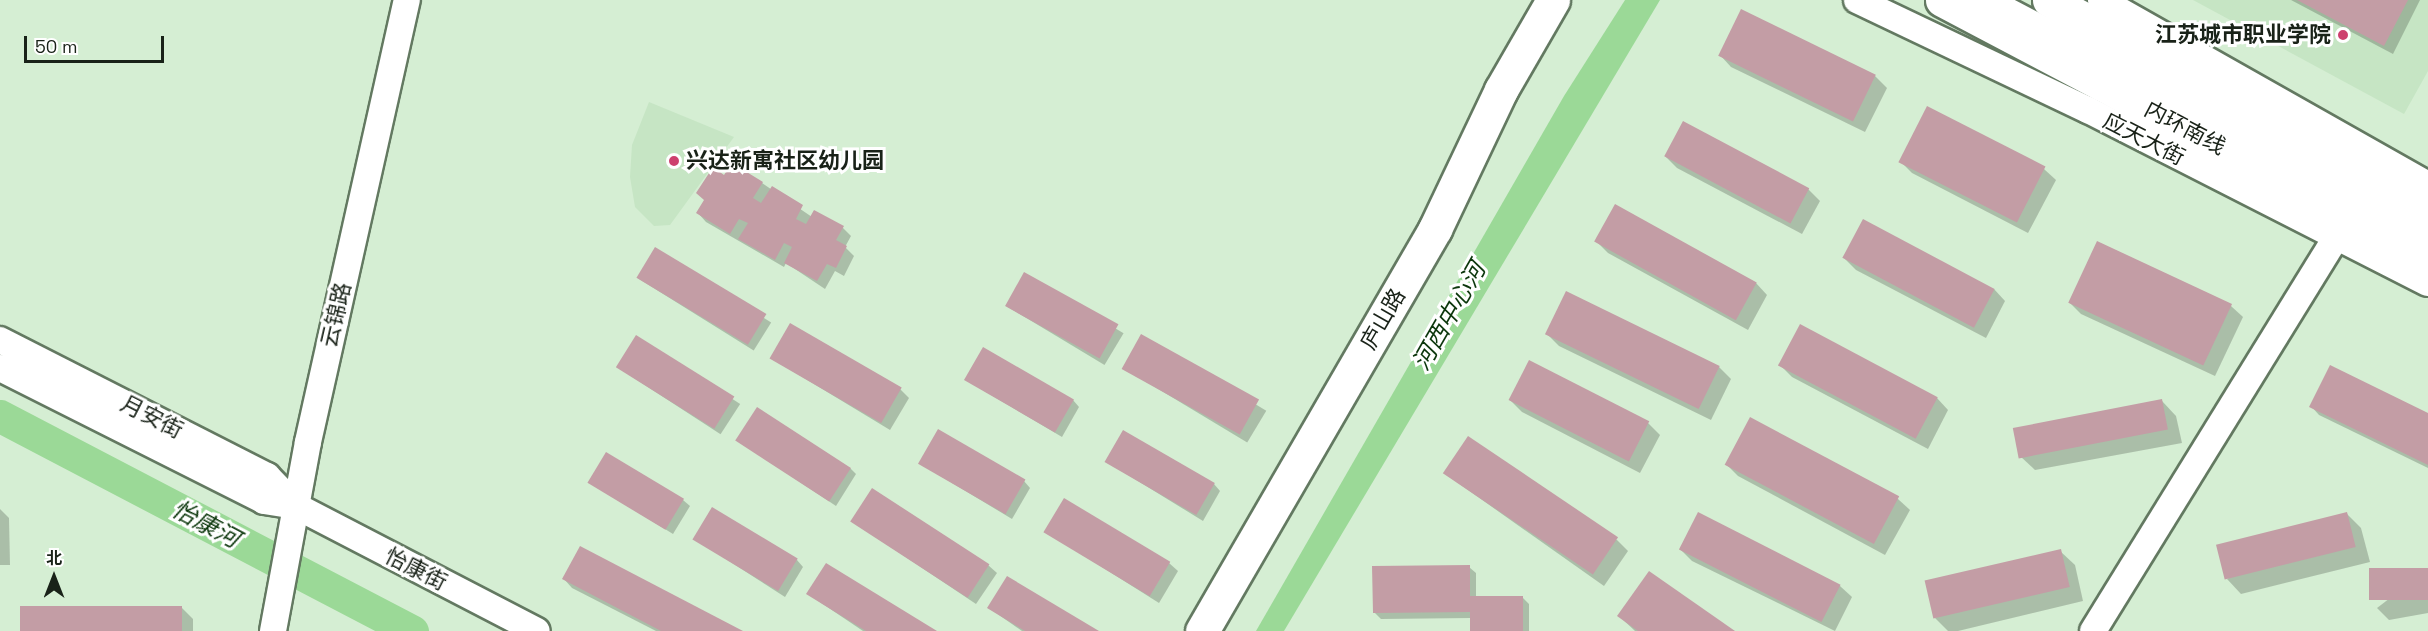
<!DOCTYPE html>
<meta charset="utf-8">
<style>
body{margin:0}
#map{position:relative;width:2428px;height:631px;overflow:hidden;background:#d5eed3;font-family:"Space Grotesk","Noto Sans SC",sans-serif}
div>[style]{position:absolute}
.built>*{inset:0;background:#c6e5c4}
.water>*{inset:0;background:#9bd997}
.shadow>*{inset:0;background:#0003;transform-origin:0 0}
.river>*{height:33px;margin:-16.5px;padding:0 16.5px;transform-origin:16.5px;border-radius:16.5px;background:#9bd997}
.building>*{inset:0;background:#c39da5;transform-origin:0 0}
.roads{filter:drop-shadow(2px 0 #637961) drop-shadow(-2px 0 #637961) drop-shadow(0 2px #637961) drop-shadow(0 -2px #637961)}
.minor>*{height:26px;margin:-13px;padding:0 13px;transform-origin:13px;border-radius:13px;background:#fff}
.major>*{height:33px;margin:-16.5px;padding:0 16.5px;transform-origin:16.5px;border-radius:16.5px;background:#fff}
.highway>*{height:33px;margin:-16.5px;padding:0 16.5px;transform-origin:16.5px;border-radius:16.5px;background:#fff}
.dots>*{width:16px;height:16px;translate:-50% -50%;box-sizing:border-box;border:3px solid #fff;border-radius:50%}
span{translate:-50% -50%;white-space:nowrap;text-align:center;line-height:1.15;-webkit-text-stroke:6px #fff;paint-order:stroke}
.poi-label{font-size:22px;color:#192218;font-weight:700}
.right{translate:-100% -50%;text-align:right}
.left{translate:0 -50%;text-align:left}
.street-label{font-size:22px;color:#192218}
.water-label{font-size:24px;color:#0c370c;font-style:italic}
.north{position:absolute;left:24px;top:547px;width:60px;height:60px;-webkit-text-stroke:4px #fff;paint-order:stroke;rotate:0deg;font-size:16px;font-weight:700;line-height:24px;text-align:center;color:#192218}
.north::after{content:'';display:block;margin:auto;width:21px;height:27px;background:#192218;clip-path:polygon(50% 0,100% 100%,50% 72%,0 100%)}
.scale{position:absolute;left:24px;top:36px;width:140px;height:27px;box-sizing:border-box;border:3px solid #192218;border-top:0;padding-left:8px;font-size:18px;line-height:21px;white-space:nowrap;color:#192218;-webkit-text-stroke:4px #fff;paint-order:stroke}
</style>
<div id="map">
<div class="built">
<div style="clip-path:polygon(2193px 0,2428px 0,2428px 71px,2404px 114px)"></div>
<div style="clip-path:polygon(649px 102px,734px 137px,670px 225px,654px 226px,635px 207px,630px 177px,632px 145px)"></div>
</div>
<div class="water">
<div style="clip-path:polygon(1625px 0,1660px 0,1284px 631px,1256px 631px,1564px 96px)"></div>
</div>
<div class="shadow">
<div style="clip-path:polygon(2291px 0,2420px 0,2393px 54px)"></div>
<div style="clip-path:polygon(1720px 55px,1875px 76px,1887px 88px,1865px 132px,1731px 67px)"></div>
<div style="clip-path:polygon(1665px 156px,1808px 189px,1820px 201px,1802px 234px,1677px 168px)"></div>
<div style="clip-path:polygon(1900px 161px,2044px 169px,2056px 180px,2028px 233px,1912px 173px)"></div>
<div style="clip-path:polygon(725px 177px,762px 183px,812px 217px,843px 228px,851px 236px,845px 247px,854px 256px,844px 276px,835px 271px,825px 289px,786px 263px,784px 267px,706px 222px,698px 213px)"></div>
<div style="clip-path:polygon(1596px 241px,1756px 283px,1767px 295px,1748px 330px,1608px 253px)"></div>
<div style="left:655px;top:250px;width:137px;height:33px;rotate:32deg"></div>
<div style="clip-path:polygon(1844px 258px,1994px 289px,2005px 301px,1986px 338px,1856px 270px)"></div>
<div style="left:1025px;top:274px;width:115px;height:37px;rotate:31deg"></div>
<div style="clip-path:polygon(2069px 302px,2231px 306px,2243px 317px,2215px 376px,2081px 314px)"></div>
<div style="clip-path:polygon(1547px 334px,1719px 367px,1731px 379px,1711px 420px,1559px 346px)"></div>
<div style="left:1142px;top:336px;width:145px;height:37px;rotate:31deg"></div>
<div style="left:637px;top:337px;width:123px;height:36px;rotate:33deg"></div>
<div style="clip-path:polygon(771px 358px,900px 389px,909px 398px,890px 430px)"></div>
<div style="clip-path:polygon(1780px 365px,1937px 398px,1948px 410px,1928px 449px,1792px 377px)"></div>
<div style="clip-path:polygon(966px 380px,1073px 400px,1079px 407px,1062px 437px)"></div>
<div style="clip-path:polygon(1510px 400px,1648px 423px,1660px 435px,1640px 473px,1522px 412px)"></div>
<div style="clip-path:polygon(2162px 401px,2176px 416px,2182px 443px,2035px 470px,2020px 456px)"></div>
<div style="clip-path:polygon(2311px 406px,2428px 414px,2428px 468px,2319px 415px)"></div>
<div style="clip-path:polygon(737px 440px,850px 468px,856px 474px,836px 506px)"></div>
<div style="clip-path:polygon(1107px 462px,1214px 484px,1220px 491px,1203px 521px)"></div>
<div style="clip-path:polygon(919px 463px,1024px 481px,1030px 488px,1012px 519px)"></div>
<div style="clip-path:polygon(1726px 464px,1898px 499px,1910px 510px,1885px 555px,1738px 476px)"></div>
<div style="clip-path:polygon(1444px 473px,1617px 540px,1628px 551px,1604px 586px)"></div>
<div style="clip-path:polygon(590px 483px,683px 500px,690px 506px,673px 534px)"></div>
<div style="clip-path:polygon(0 509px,9px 518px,10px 565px,0 565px)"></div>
<div style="clip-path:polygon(2346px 513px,2361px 528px,2370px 562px,2241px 594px,2227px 579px)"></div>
<div style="clip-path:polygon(1698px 514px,1840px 586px,1852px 597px,1835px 631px,1692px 561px,1680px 549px)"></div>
<div style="clip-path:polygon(852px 521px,988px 565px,997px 573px,976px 604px)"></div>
<div style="clip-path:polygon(1045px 531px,1169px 563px,1178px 571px,1159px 603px)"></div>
<div style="clip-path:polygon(695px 539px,797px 560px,803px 567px,785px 597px)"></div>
<div style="clip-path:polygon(2060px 551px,2075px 565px,2083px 601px,1958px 631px,1948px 631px,1935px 618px)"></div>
<div style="clip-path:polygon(1469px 567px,1476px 573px,1476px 597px,1522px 597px,1529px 604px,1529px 631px,1472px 631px,1472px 618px,1381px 619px,1374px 612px)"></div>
<div style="clip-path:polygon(2428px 569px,2428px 613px,2389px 620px,2377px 608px)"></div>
<div style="clip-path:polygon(564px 579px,740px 631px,656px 631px,572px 588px)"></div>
<div style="clip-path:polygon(808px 594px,934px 631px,863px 631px)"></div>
<div style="clip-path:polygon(182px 608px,193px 619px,193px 631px,22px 631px)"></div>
<div style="clip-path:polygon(989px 608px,1096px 631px,1022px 631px)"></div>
<div style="clip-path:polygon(1619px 616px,1732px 631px,1635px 631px)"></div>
</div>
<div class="river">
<div style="left:0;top:416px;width:465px;rotate:27.6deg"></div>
</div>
<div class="building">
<div style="clip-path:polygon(2297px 0,2408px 0,2384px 46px)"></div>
<div style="left:1741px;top:9px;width:150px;height:52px;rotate:26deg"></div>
<div style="left:1927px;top:106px;width:133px;height:63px;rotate:27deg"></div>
<div style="left:1683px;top:121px;width:143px;height:40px;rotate:28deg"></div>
<div style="clip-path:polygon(732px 163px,763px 182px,753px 198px,761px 203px,772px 186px,803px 205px,796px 219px,806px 224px,814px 210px,844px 226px,836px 240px,847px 246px,836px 268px,827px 264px,817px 281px,784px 263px,792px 247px,784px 243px,775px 260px,738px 239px,748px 223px,739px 219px,730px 234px,696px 213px,704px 200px,696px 193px,713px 167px,724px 175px)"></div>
<div style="left:1615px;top:204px;width:162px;height:43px;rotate:29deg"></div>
<div style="left:1863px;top:219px;width:149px;height:44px;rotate:28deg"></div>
<div style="left:2097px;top:241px;width:149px;height:68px;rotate:25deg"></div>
<div style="left:655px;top:247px;width:130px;height:36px;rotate:31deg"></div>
<div style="left:1024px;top:272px;width:108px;height:39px;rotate:29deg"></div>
<div style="left:1566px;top:291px;width:171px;height:48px;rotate:26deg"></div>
<div style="left:790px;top:323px;width:129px;height:41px;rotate:30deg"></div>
<div style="left:1800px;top:324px;width:156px;height:47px;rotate:28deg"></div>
<div style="left:1141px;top:334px;width:135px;height:40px;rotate:29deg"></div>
<div style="left:636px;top:335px;width:116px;height:38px;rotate:32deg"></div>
<div style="left:983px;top:347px;width:105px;height:38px;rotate:30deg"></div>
<div style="left:1529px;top:360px;width:135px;height:45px;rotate:27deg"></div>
<div style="clip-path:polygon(2330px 365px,2428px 413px,2428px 465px,2309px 407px)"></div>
<div style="left:2162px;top:399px;width:31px;height:152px;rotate:79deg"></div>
<div style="left:757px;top:407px;width:112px;height:40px;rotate:33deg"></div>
<div style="left:1750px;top:417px;width:169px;height:54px;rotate:28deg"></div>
<div style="left:938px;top:429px;width:101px;height:40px;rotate:30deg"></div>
<div style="left:1123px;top:430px;width:106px;height:37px;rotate:30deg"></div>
<div style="left:1468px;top:436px;width:181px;height:45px;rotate:34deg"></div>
<div style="left:606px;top:452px;width:91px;height:36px;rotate:31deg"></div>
<div style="left:872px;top:488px;width:140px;height:40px;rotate:33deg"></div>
<div style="left:1064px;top:498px;width:124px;height:40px;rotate:31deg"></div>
<div style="left:712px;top:507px;width:100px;height:38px;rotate:31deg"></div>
<div style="left:1698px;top:512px;width:160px;height:42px;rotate:27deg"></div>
<div style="left:2347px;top:512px;width:36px;height:135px;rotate:76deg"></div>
<div style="clip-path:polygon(580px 546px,743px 631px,661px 631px,562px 579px)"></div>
<div style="left:2061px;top:549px;width:39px;height:140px;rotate:77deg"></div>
<div style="clip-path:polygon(826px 563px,937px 631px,866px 631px,806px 594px)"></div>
<div style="clip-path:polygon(1470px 565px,1470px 596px,1523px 596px,1523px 631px,1470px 631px,1470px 612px,1373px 613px,1372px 566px)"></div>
<div style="left:2428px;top:568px;width:32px;height:59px;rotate:90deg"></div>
<div style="clip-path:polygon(1649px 571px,1735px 631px,1638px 631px,1617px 616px)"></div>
<div style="clip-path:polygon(1007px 576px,1099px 631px,1025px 631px,987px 608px)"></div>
<div style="left:182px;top:606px;width:25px;height:162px;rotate:90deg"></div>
</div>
<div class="roads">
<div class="minor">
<div style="left:1857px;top:0;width:256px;rotate:25.5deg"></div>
<div style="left:2088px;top:110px;width:381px;rotate:27deg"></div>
<div style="left:2101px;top:0;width:376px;rotate:29.5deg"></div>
<div style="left:0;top:340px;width:300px;rotate:27deg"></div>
<div style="left:267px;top:476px;width:42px;rotate:46deg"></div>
<div style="left:0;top:368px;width:296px;rotate:26.7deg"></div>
<div style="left:264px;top:501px;width:32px;rotate:9deg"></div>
<div style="left:296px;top:506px;width:271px;rotate:27.4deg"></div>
<div style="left:273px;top:631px;width:192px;rotate:-79.5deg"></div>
<div style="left:308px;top:442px;width:453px;rotate:-77.4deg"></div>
<div style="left:2093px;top:631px;width:463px;rotate:-58.3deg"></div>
</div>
<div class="major">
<div style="left:1980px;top:0;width:506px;rotate:27.78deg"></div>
<div style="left:1202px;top:631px;width:465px;rotate:-59.9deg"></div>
<div style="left:1435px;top:229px;width:154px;rotate:-64.6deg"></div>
<div style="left:1501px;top:90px;width:104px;rotate:-60deg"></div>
</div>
<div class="highway">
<div style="left:1942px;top:0;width:549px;rotate:27.78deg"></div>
<div style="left:2049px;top:0;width:430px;rotate:28.3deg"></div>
</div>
</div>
<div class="dots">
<div style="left:2343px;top:35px;background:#cd406e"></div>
<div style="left:674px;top:161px;background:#cd406e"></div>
</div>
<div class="poi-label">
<span class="right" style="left:2331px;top:35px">江苏城市职业学院</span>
<span class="left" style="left:686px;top:161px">兴达新寓社区幼儿园</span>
</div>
<div class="street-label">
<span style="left:2185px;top:128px;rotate:28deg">内环南线</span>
<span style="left:2144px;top:139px;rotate:27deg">应天大街</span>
<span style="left:336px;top:315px;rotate:-77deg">云锦路</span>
<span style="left:1383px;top:319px;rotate:-60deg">庐山路</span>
<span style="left:152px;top:417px;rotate:27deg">月安街</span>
<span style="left:416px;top:569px;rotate:27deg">怡康街</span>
</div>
<div class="water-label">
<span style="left:1449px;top:316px;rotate:-60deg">河西中心河</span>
<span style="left:206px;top:524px;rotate:28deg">怡康河</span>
</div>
<div class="north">北</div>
<div class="scale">50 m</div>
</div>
